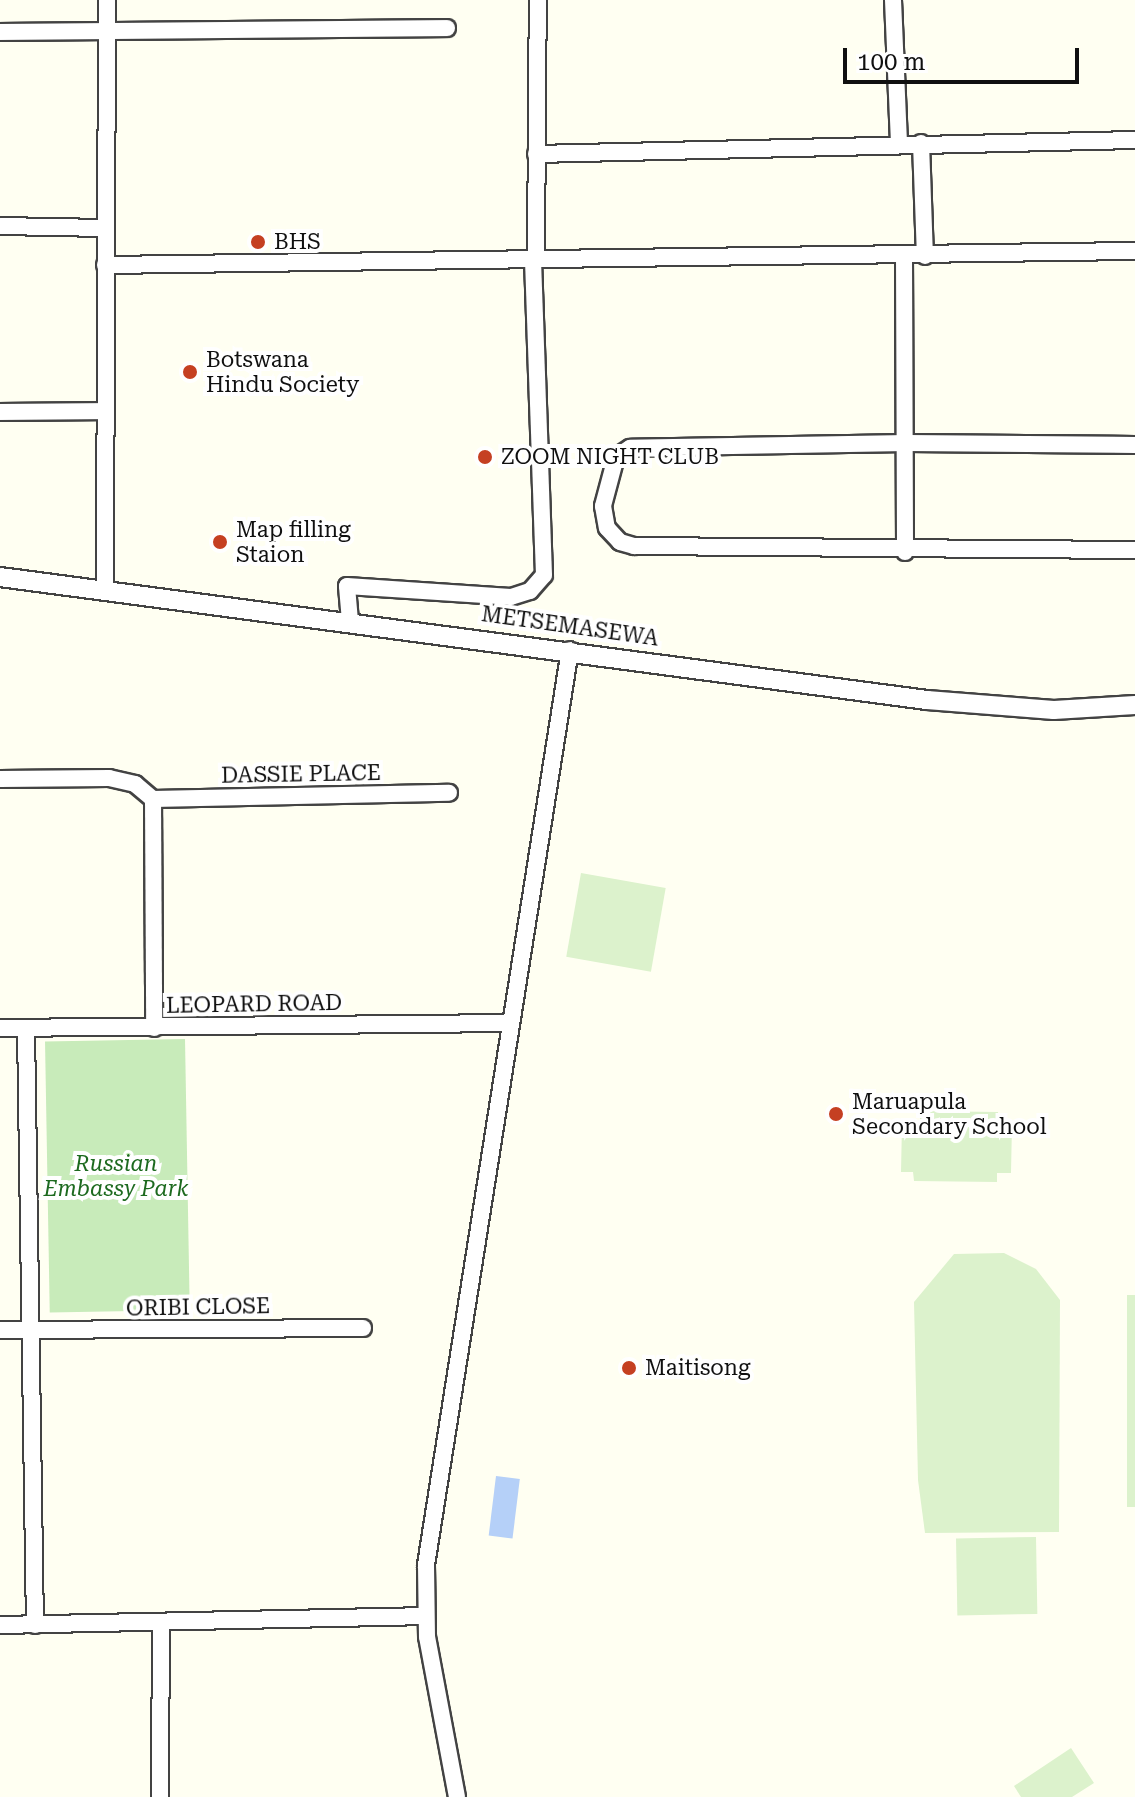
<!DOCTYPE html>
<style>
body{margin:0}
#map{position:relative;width:1135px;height:1797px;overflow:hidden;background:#fffff2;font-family:"Roboto Serif",serif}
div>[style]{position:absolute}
.green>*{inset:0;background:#c8ebba;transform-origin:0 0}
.pitch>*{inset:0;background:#dcf2cc;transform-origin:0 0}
.water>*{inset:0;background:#b5d0f8;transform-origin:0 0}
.roads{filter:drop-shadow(2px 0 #434343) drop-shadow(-2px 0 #434343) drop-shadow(0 2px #434343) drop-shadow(0 -2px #434343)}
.minor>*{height:16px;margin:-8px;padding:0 8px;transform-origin:8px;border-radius:8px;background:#fff}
.tertiary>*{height:18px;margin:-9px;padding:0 9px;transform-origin:9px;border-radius:9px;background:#fff}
.dots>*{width:22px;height:22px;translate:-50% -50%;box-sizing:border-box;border:4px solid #fff;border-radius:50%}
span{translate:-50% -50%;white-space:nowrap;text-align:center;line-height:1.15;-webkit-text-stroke:8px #fff;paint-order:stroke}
.poi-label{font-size:22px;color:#101010}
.left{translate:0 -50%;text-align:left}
.street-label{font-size:22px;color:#101010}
.park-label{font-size:22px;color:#1d6a1f;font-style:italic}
.scale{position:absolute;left:843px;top:48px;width:236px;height:36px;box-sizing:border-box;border:4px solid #101010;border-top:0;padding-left:10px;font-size:24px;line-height:28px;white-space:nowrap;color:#101010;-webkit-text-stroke:6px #fff;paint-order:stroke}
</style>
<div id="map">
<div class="green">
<div style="left:185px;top:1039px;width:271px;height:140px;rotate:89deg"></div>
</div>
<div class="pitch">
<div style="left:581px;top:873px;width:86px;height:85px;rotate:10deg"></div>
<div style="clip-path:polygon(920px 1111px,998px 1112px,998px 1124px,1012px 1124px,1011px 1173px,997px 1173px,997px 1182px,914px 1181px,913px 1172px,901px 1172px,902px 1123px,920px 1123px)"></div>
<div style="clip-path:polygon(1004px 1253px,1036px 1269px,1060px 1300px,1059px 1532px,925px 1533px,918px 1480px,914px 1302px,954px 1254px)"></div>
<div style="left:1127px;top:1295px;width:8px;height:212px"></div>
<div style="left:1036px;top:1537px;width:77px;height:80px;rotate:89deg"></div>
<div style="clip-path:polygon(1071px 1748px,1094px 1783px,1072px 1797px,1021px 1797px,1014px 1786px)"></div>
</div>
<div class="water">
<div style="left:496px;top:1476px;width:24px;height:60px;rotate:7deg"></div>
</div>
<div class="roads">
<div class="minor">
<div style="left:893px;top:0;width:143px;rotate:87.6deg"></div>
<div style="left:0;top:32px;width:447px;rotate:-0.5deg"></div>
<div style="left:921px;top:143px;width:113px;rotate:88deg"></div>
<div style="left:536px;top:154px;width:599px;rotate:-1.34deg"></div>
<div style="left:0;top:226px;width:106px;rotate:1.1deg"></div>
<div style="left:904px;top:256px;width:296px;rotate:89.8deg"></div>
<div style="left:536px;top:257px;width:257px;rotate:-89.6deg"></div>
<div style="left:105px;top:265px;width:1030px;rotate:-0.78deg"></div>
<div style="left:0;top:412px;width:106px;rotate:-0.5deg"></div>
<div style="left:1135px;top:445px;width:228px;rotate:-179.5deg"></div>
<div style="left:907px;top:443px;width:277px;rotate:179deg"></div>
<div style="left:630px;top:448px;width:17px;rotate:147deg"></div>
<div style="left:616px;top:457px;width:51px;rotate:104.9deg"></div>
<div style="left:603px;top:506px;width:22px;rotate:80deg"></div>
<div style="left:607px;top:528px;width:19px;rotate:47deg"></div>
<div style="left:620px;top:542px;width:15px;rotate:16deg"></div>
<div style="left:634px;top:546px;width:501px;rotate:0.46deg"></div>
<div style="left:105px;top:591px;width:591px;rotate:-89.81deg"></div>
<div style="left:350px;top:621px;width:35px;rotate:-95deg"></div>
<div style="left:347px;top:586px;width:164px;rotate:3.8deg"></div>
<div style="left:511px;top:597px;width:20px;rotate:-18deg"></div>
<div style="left:530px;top:591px;width:21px;rotate:-49deg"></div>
<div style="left:544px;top:575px;width:315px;rotate:-92deg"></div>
<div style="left:0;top:779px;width:109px;rotate:-0.5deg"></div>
<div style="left:109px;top:778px;width:27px;rotate:13deg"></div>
<div style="left:135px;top:784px;width:23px;rotate:40deg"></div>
<div style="left:153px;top:799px;width:296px;rotate:-1.2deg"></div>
<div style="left:153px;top:799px;width:229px;rotate:89.7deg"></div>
<div style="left:0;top:1028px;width:509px;rotate:-0.56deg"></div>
<div style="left:26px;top:1028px;width:597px;rotate:89.14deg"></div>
<div style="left:0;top:1330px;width:363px;rotate:-0.3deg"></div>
<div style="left:0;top:1625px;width:425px;rotate:-1.2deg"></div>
<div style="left:160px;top:1797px;width:172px;rotate:-89.7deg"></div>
<div style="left:457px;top:1797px;width:163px;rotate:-100.6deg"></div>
<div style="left:427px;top:1637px;width:72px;rotate:-90.8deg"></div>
<div style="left:426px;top:1565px;width:926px;rotate:-81.06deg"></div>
</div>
<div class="tertiary">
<div style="left:0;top:577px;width:935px;rotate:7.56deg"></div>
<div style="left:927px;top:700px;width:127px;rotate:4.5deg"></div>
<div style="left:1054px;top:710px;width:81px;rotate:-3.5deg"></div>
</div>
</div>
<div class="dots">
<div style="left:258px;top:242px;background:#c54022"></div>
<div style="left:190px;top:372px;background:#c54022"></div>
<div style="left:485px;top:457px;background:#c54022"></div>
<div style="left:220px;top:542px;background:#c54022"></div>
<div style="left:836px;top:1114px;background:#c54022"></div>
<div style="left:629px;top:1368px;background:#c54022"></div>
</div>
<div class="poi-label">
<span class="left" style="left:274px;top:242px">BHS</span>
<span class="left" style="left:206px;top:372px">Botswana<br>Hindu Society</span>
<span class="left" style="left:501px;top:457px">ZOOM NIGHT CLUB</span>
<span class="left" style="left:236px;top:542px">Map filling<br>Staion</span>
<span class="left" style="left:852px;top:1114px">Maruapula<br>Secondary School</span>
<span class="left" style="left:645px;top:1368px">Maitisong</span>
</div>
<div class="street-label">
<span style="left:570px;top:626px;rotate:8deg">METSEMASEWA</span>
<span style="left:301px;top:774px;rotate:-1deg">DASSIE PLACE</span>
<span style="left:254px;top:1004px;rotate:-1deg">LEOPARD ROAD</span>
<span style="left:198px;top:1307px;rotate:-1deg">ORIBI CLOSE</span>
</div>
<div class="park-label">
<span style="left:116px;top:1176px">Russian<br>Embassy Park</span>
</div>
<div class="scale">100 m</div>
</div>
